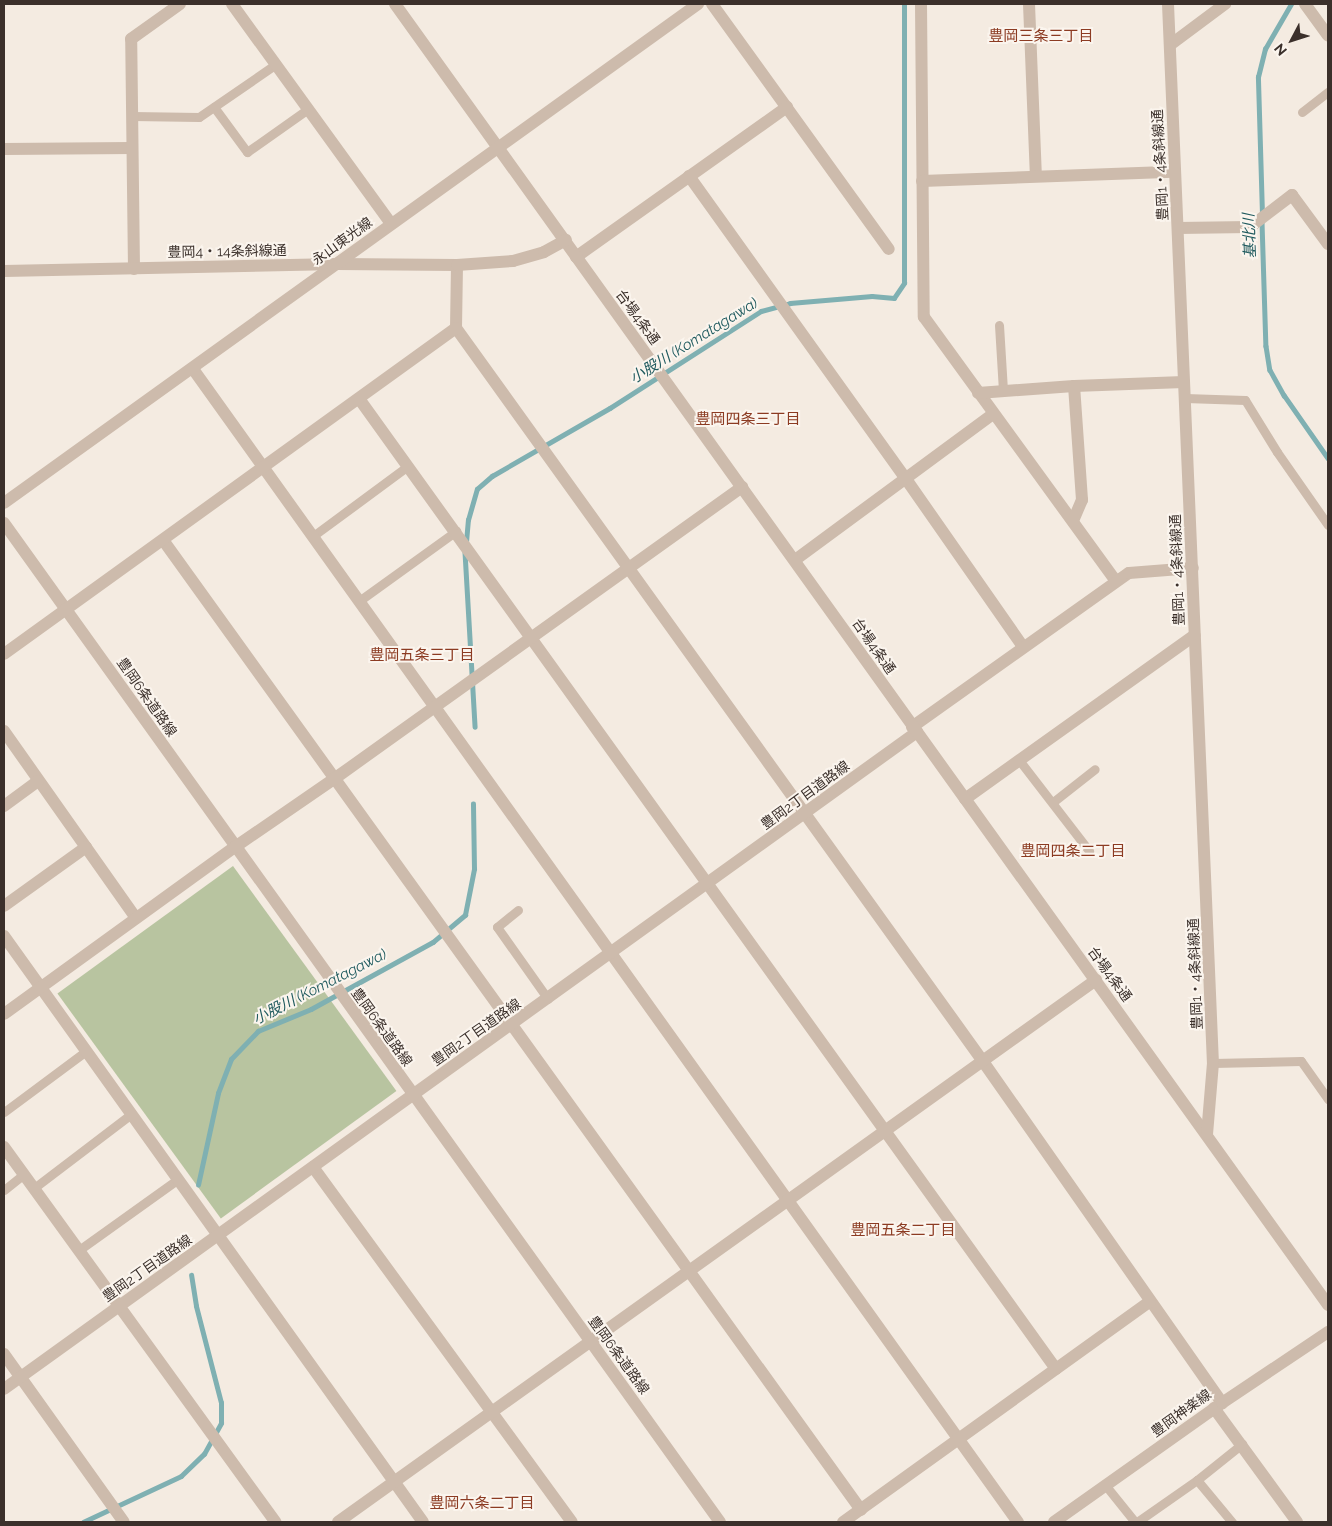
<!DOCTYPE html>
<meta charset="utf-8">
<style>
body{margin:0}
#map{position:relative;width:1332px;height:1526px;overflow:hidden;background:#f4ebe1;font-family:Raleway,"Noto Sans JP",sans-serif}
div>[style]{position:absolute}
.green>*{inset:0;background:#b8c4a0;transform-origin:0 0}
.stream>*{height:4.5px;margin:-2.25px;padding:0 2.25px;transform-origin:2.25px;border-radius:2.25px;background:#7fb0b2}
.service>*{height:9px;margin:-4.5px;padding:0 4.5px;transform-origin:4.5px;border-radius:4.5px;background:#cdbbac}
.minor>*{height:12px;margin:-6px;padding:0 6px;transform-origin:6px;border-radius:6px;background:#cdbbac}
.tertiary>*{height:12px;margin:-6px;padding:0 6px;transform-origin:6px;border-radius:6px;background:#cdbbac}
span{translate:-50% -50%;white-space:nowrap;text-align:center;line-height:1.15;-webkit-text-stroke:4px #fbf5ee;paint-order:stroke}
.street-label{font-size:14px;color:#3b302b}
.neighbourhood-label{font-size:15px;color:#8c3b22}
.water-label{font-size:15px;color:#1f5a5e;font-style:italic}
.frame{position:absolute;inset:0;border:5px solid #3b302b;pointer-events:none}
.north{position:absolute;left:1267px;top:15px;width:50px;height:50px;-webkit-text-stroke:4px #fbf5ee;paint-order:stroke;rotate:230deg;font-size:14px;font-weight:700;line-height:20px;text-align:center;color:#3b302b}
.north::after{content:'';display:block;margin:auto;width:18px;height:22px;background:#3b302b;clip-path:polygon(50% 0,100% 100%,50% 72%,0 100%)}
</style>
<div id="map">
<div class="green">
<div style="left:233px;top:866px;width:278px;height:217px;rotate:54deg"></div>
</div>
<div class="stream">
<div style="left:1262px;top:215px;width:138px;rotate:-91.7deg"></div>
<div style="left:1258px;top:77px;width:29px;rotate:-76deg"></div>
<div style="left:1265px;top:49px;width:52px;rotate:-60deg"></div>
<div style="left:1262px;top:222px;width:124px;rotate:88.2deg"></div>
<div style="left:1266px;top:346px;width:24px;rotate:81deg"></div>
<div style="left:1270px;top:370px;width:29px;rotate:61deg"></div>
<div style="left:1284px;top:395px;width:77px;rotate:55.1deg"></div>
<div style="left:466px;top:542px;width:22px;rotate:-85deg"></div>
<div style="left:468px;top:520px;width:32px;rotate:-74deg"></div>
<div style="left:477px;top:489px;width:20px;rotate:-41deg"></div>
<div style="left:492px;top:476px;width:136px;rotate:-30deg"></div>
<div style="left:610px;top:408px;width:179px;rotate:-32.7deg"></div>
<div style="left:761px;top:311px;width:30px;rotate:-15deg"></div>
<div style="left:790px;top:303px;width:82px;rotate:-4.9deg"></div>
<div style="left:872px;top:296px;width:22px;rotate:5deg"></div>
<div style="left:894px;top:298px;width:18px;rotate:-56deg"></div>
<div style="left:904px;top:283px;width:279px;rotate:-90deg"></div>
<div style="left:465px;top:552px;width:175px;rotate:86.7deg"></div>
<div style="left:198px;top:1185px;width:94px;rotate:-77.7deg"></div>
<div style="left:218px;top:1093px;width:36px;rotate:-69deg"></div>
<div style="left:231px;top:1059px;width:39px;rotate:-46deg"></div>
<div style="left:258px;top:1031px;width:57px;rotate:-22.5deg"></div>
<div style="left:311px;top:1009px;width:139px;rotate:-28.8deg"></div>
<div style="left:433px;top:942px;width:42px;rotate:-40.2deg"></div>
<div style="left:465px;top:915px;width:47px;rotate:-78.9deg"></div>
<div style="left:474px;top:869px;width:65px;rotate:-90.9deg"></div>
<div style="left:83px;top:1522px;width:108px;rotate:-25.1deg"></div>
<div style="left:181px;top:1476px;width:32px;rotate:-44deg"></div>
<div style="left:204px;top:1454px;width:35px;rotate:-61deg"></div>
<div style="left:221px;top:1423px;width:20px;rotate:-90deg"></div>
<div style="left:221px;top:1403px;width:100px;rotate:-104.5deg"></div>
<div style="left:196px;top:1306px;width:31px;rotate:-99deg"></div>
</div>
<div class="service">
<div style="left:214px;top:107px;width:56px;rotate:53.7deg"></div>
<div style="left:247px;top:152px;width:75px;rotate:-35.2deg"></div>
<div style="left:1302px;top:112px;width:33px;rotate:-38deg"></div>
<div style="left:132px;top:116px;width:67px;rotate:0.9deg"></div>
<div style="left:199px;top:117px;width:93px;rotate:-34.5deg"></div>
<div style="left:999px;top:325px;width:65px;rotate:86.5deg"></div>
<div style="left:1185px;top:398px;width:60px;rotate:1.9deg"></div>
<div style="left:1245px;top:400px;width:61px;rotate:58.4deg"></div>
<div style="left:1277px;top:452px;width:89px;rotate:55.1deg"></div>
<div style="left:313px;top:536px;width:118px;rotate:-36.4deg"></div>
<div style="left:359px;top:601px;width:120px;rotate:-35.8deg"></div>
<div style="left:1019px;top:760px;width:115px;rotate:52.4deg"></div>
<div style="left:1053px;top:802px;width:53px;rotate:-38.2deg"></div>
<div style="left:518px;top:910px;width:27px;rotate:141deg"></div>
<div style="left:497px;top:927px;width:88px;rotate:54.7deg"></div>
<div style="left:1213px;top:1063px;width:88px;rotate:-1.3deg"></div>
<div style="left:1301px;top:1061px;width:47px;rotate:54.6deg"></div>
<div style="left:4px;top:1112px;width:102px;rotate:-36.6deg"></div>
<div style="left:34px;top:1188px;width:122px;rotate:-37.3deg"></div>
<div style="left:4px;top:1190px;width:26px;rotate:-39deg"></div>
<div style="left:79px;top:1250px;width:122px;rotate:-35.6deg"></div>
<div style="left:1197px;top:1480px;width:55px;rotate:50.2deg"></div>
<div style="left:1106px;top:1486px;width:46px;rotate:51.1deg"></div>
<div style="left:1137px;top:1522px;width:73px;rotate:-35deg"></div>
<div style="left:1197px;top:1480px;width:58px;rotate:-38.7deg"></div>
</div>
<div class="minor">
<div style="left:232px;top:4px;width:271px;rotate:54.1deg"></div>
<div style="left:712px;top:4px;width:302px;rotate:54.2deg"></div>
<div style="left:921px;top:4px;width:313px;rotate:89.5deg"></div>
<div style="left:924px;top:317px;width:326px;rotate:54deg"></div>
<div style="left:1029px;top:4px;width:172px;rotate:87.7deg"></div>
<div style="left:1305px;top:4px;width:39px;rotate:54deg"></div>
<div style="left:1170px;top:45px;width:69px;rotate:-36.7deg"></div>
<div style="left:4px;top:149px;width:128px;rotate:-0.4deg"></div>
<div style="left:689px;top:176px;width:373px;rotate:54.4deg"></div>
<div style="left:906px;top:479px;width:205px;rotate:55.1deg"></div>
<div style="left:922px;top:181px;width:251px;rotate:-2.1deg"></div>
<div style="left:1178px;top:228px;width:72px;rotate:-0.8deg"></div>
<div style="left:1250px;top:227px;width:53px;rotate:-37.3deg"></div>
<div style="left:1292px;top:195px;width:61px;rotate:53.7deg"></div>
<div style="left:576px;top:257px;width:259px;rotate:-35.4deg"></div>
<div style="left:457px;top:265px;width:63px;rotate:90.9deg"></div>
<div style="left:456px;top:328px;width:901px;rotate:54.3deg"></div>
<div style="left:982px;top:1060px;width:419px;rotate:55deg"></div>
<div style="left:134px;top:269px;width:230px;rotate:-90.7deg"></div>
<div style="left:131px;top:39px;width:60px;rotate:-35.5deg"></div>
<div style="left:193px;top:369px;width:1418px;rotate:54.42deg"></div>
<div style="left:978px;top:393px;width:96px;rotate:-4.2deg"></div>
<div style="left:1074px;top:386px;width:110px;rotate:-2.1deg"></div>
<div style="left:360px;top:400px;width:1193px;rotate:54.31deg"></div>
<div style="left:1073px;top:521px;width:23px;rotate:-67deg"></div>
<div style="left:1082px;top:500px;width:114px;rotate:-94deg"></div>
<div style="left:4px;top:523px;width:1229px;rotate:54.37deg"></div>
<div style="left:163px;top:540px;width:1195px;rotate:54.26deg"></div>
<div style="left:795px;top:560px;width:246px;rotate:-36.4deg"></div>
<div style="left:4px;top:654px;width:557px;rotate:-35.8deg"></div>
<div style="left:912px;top:727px;width:266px;rotate:-35.4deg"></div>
<div style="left:1129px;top:573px;width:64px;rotate:-4.5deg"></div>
<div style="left:4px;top:731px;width:229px;rotate:54.8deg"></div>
<div style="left:965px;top:799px;width:282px;rotate:-35.5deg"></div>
<div style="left:4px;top:806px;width:42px;rotate:-36.3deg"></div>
<div style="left:4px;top:906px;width:101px;rotate:-35.7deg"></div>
<div style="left:4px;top:936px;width:720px;rotate:54.43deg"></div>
<div style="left:4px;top:1014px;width:285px;rotate:-35.9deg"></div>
<div style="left:235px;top:847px;width:120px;rotate:-34.5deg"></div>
<div style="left:334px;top:779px;width:502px;rotate:-35.59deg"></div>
<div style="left:4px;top:1147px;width:463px;rotate:54.1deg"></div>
<div style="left:313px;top:1167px;width:439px;rotate:53.9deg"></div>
<div style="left:4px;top:1354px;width:206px;rotate:54.5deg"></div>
<div style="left:4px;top:1389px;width:1125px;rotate:-35.74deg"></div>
<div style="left:1214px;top:1408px;width:141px;rotate:53.9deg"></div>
<div style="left:338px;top:1522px;width:932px;rotate:-35.57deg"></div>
<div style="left:843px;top:1522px;width:378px;rotate:-35.7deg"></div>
</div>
<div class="tertiary">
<div style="left:395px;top:4px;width:1601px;rotate:54.35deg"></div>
<div style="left:1168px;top:4px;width:1060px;rotate:87.57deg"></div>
<div style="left:1213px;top:1063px;width:71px;rotate:94.8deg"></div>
<div style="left:4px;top:271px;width:333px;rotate:-1.2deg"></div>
<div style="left:337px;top:264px;width:120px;rotate:0.5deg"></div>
<div style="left:457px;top:265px;width:56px;rotate:-4.1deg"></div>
<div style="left:513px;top:261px;width:32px;rotate:-16deg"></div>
<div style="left:544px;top:252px;width:25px;rotate:-29deg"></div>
<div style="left:4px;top:503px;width:855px;rotate:-35.72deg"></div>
<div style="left:1054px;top:1522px;width:206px;rotate:-35.3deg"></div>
<div style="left:1222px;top:1403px;width:128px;rotate:-33.8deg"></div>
</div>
<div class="street-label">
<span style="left:1160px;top:165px;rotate:-93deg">豊岡1・4条斜線通</span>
<span style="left:342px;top:241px;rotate:-36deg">永山東光線</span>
<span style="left:227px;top:251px;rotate:-1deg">豊岡4・14条斜線通</span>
<span style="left:638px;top:317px;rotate:54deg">台場4条通</span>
<span style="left:1177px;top:570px;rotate:-92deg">豊岡1・4条斜線通</span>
<span style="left:874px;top:646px;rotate:55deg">台場4条通</span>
<span style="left:147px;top:697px;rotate:55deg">豊岡6条道路線</span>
<span style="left:805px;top:795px;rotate:-36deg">豊岡2丁目道路線</span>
<span style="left:1110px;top:974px;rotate:54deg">台場4条通</span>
<span style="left:1195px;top:974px;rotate:-92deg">豊岡1・4条斜線通</span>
<span style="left:382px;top:1027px;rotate:54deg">豊岡6条道路線</span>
<span style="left:476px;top:1032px;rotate:-35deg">豊岡2丁目道路線</span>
<span style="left:147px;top:1268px;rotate:-35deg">豊岡2丁目道路線</span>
<span style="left:619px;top:1355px;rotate:54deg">豊岡6条道路線</span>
<span style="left:1181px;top:1413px;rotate:-36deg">豊岡神楽線</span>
</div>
<div class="neighbourhood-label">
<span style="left:1041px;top:37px">豊岡三条三丁目</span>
<span style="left:748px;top:420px">豊岡四条三丁目</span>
<span style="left:422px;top:656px">豊岡五条三丁目</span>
<span style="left:1073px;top:852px">豊岡四条二丁目</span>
<span style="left:903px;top:1231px">豊岡五条二丁目</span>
<span style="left:482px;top:1504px">豊岡六条二丁目</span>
</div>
<div class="water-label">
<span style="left:1250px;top:236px;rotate:-92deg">基北川</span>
<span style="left:694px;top:341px;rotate:-32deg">小股川 (Komatagawa)</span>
<span style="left:320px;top:987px;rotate:-27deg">小股川 (Komatagawa)</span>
</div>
<div class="frame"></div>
<div class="north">N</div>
</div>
